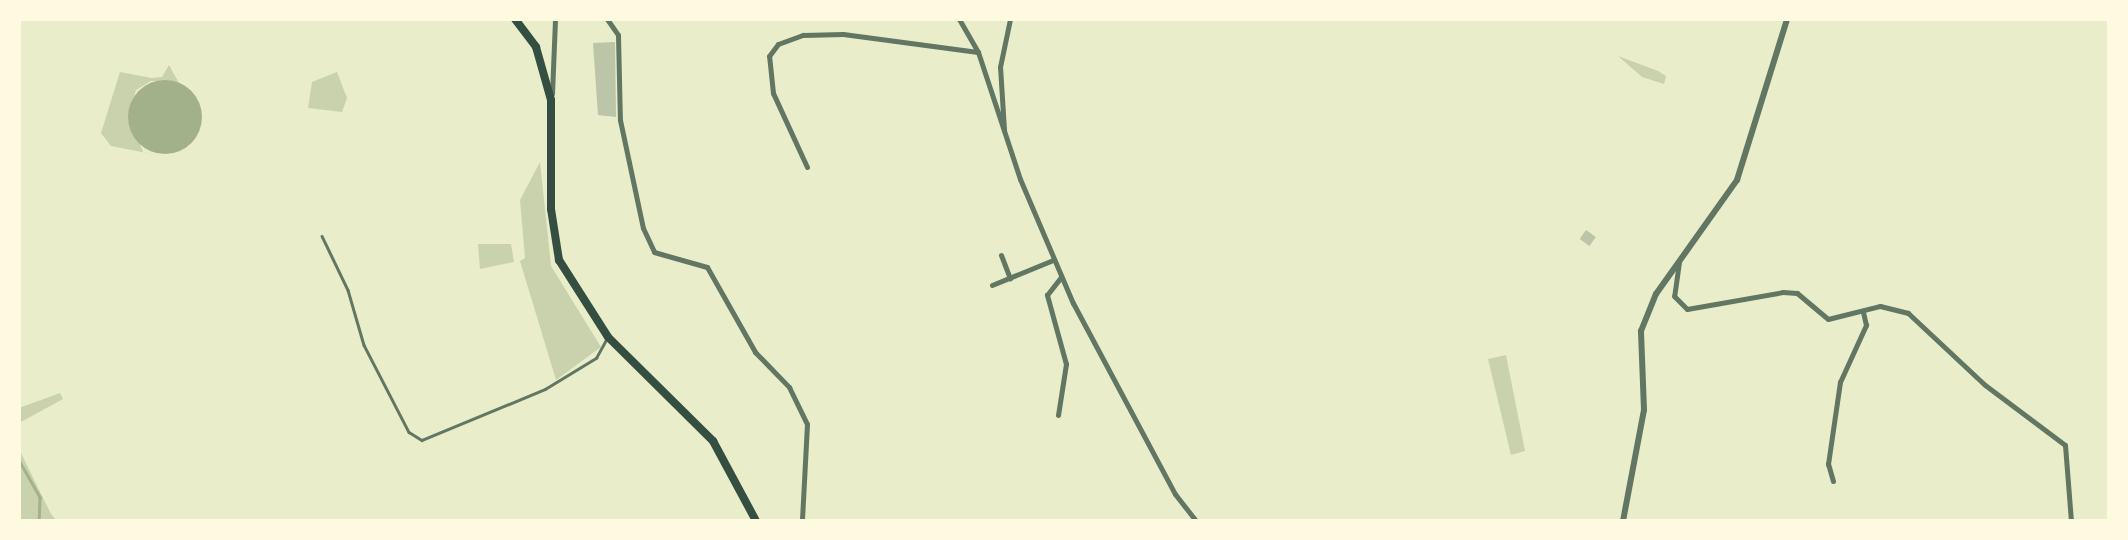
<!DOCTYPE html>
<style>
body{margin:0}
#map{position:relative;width:2128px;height:540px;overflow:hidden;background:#e9edc9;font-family:Quicksand,sans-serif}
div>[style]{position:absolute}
.green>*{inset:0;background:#cad2ad}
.water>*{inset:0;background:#a3b18a}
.round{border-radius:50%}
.stream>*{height:2.5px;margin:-1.25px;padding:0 1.25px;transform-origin:1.25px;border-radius:1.25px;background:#a3b18a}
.building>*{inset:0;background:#bcc5a7;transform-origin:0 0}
.service>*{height:2.5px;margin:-1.25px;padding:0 1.25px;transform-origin:1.25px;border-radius:1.25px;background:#617663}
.minor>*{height:5px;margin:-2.5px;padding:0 2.5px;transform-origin:2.5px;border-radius:2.5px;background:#617663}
.tertiary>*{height:6px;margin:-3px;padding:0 3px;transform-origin:3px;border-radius:3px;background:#617663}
.primary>*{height:8px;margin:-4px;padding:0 4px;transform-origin:4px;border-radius:4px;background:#344e41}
span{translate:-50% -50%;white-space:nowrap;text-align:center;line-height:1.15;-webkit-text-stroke:7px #fefae0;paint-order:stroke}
.frame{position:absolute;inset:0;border:21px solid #fefae0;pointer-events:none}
</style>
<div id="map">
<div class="green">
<div style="clip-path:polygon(1618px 56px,1658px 71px,1666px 76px,1664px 84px,1642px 77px)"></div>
<div style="clip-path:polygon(169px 65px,179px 83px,151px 81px,136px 90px,129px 113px,143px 152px,157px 155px,111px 146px,101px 133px,120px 72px,152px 78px,162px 77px)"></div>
<div style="clip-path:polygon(337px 72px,347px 98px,342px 112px,308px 108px,312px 82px)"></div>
<div style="clip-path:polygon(540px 162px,551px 266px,601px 347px,556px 380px,520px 261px,525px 258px,520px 200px)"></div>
<div style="clip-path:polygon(478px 244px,511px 244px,514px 262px,480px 269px)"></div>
<div style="clip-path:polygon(1506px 355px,1525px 451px,1511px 455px,1488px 359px)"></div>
<div style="clip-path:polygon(60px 393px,63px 399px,19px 423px,19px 408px)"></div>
<div style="clip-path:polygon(19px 449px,51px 514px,57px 521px,19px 521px)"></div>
</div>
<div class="water">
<div class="round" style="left:128px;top:80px;width:74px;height:74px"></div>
</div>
<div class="stream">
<div style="left:19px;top:460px;width:43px;rotate:60.4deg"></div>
<div style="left:40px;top:497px;width:24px;rotate:92deg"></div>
</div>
<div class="building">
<div style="clip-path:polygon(615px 42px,616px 117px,598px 115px,593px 43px)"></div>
<div style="left:1586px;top:230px;width:12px;height:11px;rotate:35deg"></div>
</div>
<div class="service">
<div style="left:322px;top:236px;width:60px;rotate:64.3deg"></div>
<div style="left:348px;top:290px;width:57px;rotate:73.8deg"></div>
<div style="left:364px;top:345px;width:98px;rotate:62.7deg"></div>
<div style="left:409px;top:432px;width:15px;rotate:32deg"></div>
<div style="left:422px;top:440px;width:133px;rotate:-22.5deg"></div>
<div style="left:545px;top:389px;width:60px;rotate:-31.3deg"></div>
<div style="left:596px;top:358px;width:21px;rotate:-61deg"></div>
</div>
<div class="minor">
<div style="left:607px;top:19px;width:19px;rotate:55deg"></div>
<div style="left:618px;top:35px;width:85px;rotate:88.7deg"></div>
<div style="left:620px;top:120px;width:110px;rotate:78deg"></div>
<div style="left:643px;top:228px;width:26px;rotate:65deg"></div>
<div style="left:654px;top:252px;width:55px;rotate:15.8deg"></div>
<div style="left:707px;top:267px;width:98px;rotate:60.5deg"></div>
<div style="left:755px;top:352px;width:49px;rotate:45.8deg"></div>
<div style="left:789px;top:387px;width:41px;rotate:64.1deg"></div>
<div style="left:807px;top:424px;width:97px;rotate:93deg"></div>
<div style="left:959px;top:19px;width:38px;rotate:60deg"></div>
<div style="left:978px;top:52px;width:134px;rotate:71.7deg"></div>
<div style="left:1020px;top:179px;width:135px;rotate:66.9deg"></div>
<div style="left:1073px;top:303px;width:217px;rotate:61.9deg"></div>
<div style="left:1175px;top:494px;width:34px;rotate:52deg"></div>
<div style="left:552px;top:94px;width:75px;rotate:-87.7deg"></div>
<div style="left:1004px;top:130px;width:63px;rotate:-93.6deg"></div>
<div style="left:1000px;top:67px;width:49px;rotate:-78.2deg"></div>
<div style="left:807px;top:167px;width:81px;rotate:-114.7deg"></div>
<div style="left:773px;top:93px;width:37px;rotate:-96deg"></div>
<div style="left:769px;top:56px;width:15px;rotate:-53deg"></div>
<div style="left:778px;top:44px;width:27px;rotate:-20deg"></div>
<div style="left:803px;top:35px;width:40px;rotate:-1.4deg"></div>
<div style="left:843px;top:34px;width:136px;rotate:7.6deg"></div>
<div style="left:1001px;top:255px;width:25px;rotate:69deg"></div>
<div style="left:1679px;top:262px;width:34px;rotate:98deg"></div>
<div style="left:1674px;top:296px;width:18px;rotate:45deg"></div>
<div style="left:1687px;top:309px;width:97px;rotate:-10deg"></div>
<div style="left:1783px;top:292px;width:14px;rotate:4deg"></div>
<div style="left:1797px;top:293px;width:40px;rotate:40deg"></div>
<div style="left:1828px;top:319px;width:54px;rotate:-14deg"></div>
<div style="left:1880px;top:306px;width:29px;rotate:14deg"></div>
<div style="left:1908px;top:313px;width:105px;rotate:43.1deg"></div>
<div style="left:1985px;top:385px;width:100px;rotate:36.9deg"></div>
<div style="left:2065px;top:445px;width:76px;rotate:85.5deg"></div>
<div style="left:992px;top:285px;width:66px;rotate:-22.3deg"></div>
<div style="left:1058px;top:415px;width:52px;rotate:-81.1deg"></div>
<div style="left:1066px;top:364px;width:72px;rotate:-105.4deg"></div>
<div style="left:1047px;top:295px;width:23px;rotate:-52deg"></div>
<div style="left:1833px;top:481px;width:18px;rotate:-106deg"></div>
<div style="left:1828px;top:464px;width:83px;rotate:-81.7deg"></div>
<div style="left:1840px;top:382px;width:63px;rotate:-65.5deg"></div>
<div style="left:1866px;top:325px;width:13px;rotate:-103deg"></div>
</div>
<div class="tertiary">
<div style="left:1623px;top:521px;width:113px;rotate:-79.3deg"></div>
<div style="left:1644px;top:410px;width:79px;rotate:-92.2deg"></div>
<div style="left:1641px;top:331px;width:40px;rotate:-68deg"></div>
<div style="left:1656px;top:294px;width:140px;rotate:-54.6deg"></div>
<div style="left:1737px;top:180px;width:169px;rotate:-72.7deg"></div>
</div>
<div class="primary">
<div style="left:515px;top:19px;width:35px;rotate:53deg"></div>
<div style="left:536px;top:47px;width:55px;rotate:74.2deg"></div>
<div style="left:551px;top:100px;width:109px;rotate:90deg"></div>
<div style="left:551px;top:209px;width:52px;rotate:81.1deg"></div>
<div style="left:559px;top:260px;width:91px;rotate:57.5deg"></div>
<div style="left:608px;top:337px;width:148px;rotate:44.7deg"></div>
<div style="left:713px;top:441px;width:91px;rotate:61.7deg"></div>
</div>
<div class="frame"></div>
</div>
